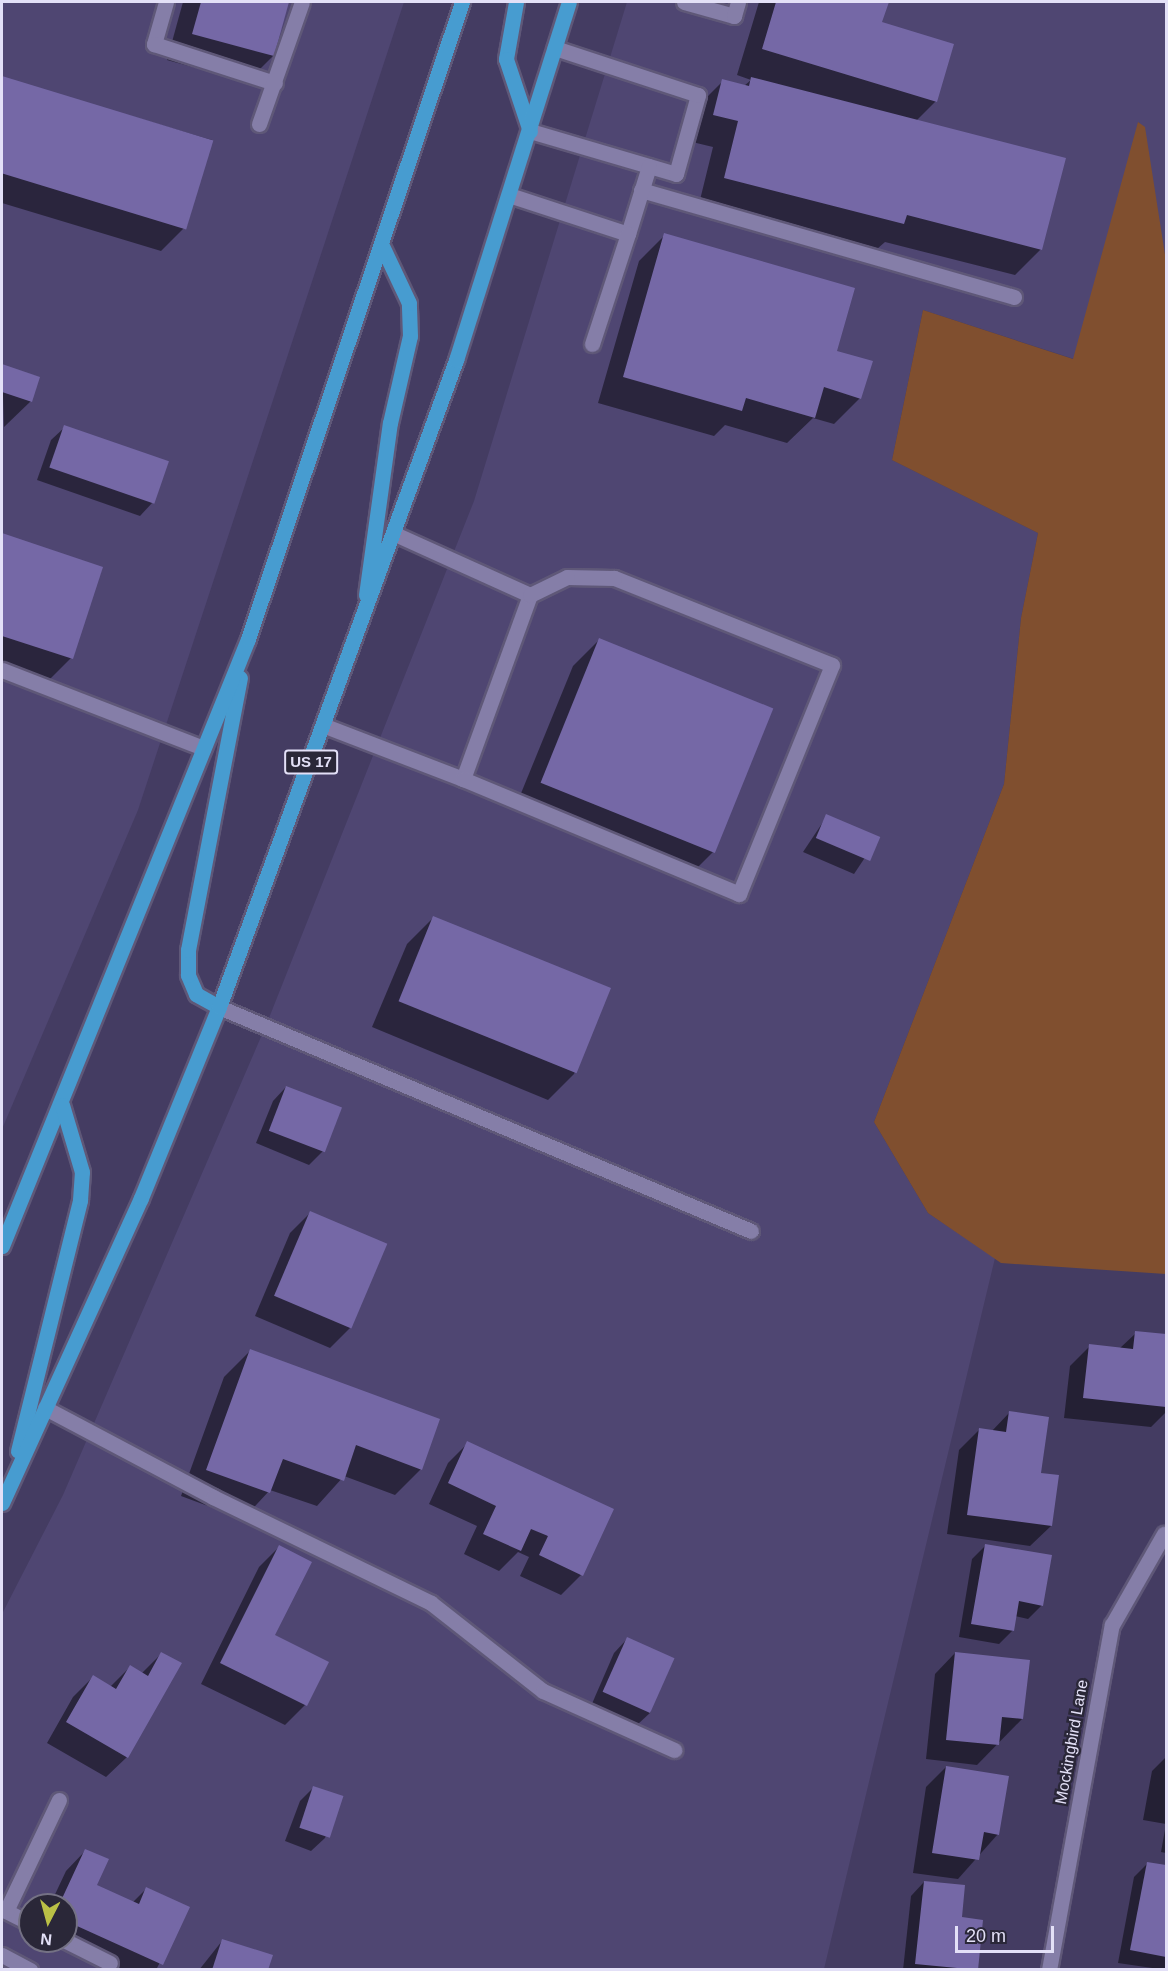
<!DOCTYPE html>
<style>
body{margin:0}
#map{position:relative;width:1168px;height:1971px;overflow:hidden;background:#443c62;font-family:Arial,sans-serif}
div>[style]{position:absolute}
.built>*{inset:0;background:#4f4672}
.green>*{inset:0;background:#804f2f}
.shadow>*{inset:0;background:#0007}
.building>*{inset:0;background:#7568a6;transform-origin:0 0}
.roads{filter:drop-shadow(2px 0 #5f5878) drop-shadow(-2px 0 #5f5878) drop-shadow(0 2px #5f5878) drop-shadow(0 -2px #5f5878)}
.service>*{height:15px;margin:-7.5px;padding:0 7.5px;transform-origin:7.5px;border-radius:7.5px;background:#857ea8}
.minor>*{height:15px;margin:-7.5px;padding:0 7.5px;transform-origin:7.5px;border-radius:7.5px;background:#857ea8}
.primary>*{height:15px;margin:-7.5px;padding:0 7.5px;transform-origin:7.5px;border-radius:7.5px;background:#479cd0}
span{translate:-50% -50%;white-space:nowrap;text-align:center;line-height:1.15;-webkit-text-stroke:5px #2a2738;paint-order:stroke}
.shield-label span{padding:2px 4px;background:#2a2738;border:2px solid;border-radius:4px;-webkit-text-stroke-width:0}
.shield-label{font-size:15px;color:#e3e0f7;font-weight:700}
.street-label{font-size:16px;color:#e3e0f7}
.frame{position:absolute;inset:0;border:3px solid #e3e0f7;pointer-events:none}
.north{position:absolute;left:18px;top:1893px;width:60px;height:60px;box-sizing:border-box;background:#2a2738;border:2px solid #747184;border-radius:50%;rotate:186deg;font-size:16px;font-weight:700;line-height:24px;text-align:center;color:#e3e0f7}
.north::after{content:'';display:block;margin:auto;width:21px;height:27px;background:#bac046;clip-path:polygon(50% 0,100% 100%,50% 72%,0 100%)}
.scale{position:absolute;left:955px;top:1926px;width:99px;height:27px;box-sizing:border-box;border:3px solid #e3e0f7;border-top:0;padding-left:8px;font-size:18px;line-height:21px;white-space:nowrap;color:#e3e0f7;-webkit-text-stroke:4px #2a2738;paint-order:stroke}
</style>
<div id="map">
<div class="built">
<div style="clip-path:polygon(2px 2px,404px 2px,138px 810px,2px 1129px)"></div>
<div style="clip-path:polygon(evenodd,627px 2px,1166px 2px,1166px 261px,1139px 122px,1074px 359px,923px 310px,892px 460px,1038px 533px,1021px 618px,1004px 784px,874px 1122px,928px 1213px,995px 1258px,824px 1969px,2px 1969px,2px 1614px,63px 1495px,267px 1023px,474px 501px,627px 2px,30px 1905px,66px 1905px,66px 1941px,30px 1941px,30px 1905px)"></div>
</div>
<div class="green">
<div style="clip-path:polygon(1138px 122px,1145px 127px,1166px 261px,1166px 1274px,1001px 1263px,928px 1213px,874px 1122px,1004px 784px,1021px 618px,1038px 533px,892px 460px,923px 310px,1073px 359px)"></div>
</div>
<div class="shadow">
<div style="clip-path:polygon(183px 2px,288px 2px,273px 56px,247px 82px,167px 60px)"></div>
<div style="clip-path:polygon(759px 2px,887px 2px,880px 23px,936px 101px,916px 121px,1041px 249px,1015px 275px,885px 242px,877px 249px,699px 204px,713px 147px,688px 141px,697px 107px,723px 81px,744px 86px,751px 80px,737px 75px)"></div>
<div style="clip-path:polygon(2px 78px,212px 140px,187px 225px,161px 251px,2px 203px)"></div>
<div style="clip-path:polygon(665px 235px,835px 352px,860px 398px,834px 424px,813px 418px,787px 443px,725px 425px,714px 436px,598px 403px,639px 261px)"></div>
<div style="clip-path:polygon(2px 365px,38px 377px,31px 401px,4px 427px)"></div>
<div style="clip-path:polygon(65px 427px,167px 462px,153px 502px,140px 516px,37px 480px,51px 440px)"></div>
<div style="clip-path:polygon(2px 534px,102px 568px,71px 658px,45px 684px,2px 670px)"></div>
<div style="clip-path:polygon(599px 640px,713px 852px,687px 878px,515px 808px,573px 666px)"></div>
<div style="clip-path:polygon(827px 816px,878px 838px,854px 874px,803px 852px)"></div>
<div style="clip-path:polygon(433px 918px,609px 990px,574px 1074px,548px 1100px,372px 1027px,407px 944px)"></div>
<div style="clip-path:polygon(286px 1087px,323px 1151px,309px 1165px,256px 1143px,273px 1101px)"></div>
<div style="clip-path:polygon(310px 1213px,350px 1328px,330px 1348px,255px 1316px,290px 1233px)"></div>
<div style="clip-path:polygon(1136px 1333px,1166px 1336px,1166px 1412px,1151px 1427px,1064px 1418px,1070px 1366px,1090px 1346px,1119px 1349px)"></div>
<div style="clip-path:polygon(250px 1351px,421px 1469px,395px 1495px,344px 1476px,317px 1506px,270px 1490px,243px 1519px,181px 1496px,224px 1377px)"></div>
<div style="clip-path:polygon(1009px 1413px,1039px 1474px,1051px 1526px,1030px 1546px,947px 1534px,959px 1450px,979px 1430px,991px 1432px)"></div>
<div style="clip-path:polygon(468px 1443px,581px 1575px,561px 1595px,520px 1576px,529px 1557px,518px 1552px,499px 1571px,464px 1554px,477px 1526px,429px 1504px,448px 1463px)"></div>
<div style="clip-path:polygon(986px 1545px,1042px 1605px,1028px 1619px,1015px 1616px,1013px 1630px,999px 1644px,959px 1637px,972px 1559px)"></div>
<div style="clip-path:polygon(279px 1547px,273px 1636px,327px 1663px,305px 1705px,285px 1725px,201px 1684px,259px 1567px)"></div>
<div style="clip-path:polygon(627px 1639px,651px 1712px,637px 1725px,591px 1706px,614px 1653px)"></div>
<div style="clip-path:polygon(162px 1653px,127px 1757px,106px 1777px,47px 1743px,73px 1697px,93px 1677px,110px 1687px,130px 1667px,141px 1674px)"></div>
<div style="clip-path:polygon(955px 1653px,1022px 1719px,977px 1765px,926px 1759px,935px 1674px)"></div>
<div style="clip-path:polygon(1166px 1757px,1166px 1853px,1161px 1852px,1166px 1824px,1143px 1820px,1152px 1771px)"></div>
<div style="clip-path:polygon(946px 1767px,998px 1834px,958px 1879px,913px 1873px,926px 1787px)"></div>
<div style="clip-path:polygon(314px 1787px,341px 1797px,325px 1838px,311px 1851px,285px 1841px,300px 1801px)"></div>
<div style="clip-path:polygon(86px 1850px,95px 1886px,132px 1903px,147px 1888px,188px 1907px,156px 1970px,109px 1970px,47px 1941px,66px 1941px,66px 1905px,50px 1905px,66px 1871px)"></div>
<div style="clip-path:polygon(1148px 1863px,1166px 1867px,1166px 1970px,1118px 1963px,1134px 1877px)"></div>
<div style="clip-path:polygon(924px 1882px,960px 1919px,976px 1969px,903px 1970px,911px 1896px)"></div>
<div style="clip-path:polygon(222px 1941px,267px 1970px,199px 1970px)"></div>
</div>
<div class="building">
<div style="clip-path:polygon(201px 2px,289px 2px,274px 56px,192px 34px)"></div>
<div style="clip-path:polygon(776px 2px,889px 2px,882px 22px,954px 44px,937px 102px,762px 49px)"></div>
<div style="left:2px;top:76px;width:221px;height:93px;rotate:17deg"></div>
<div style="clip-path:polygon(751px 77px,1066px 158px,1042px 250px,907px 215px,904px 224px,724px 178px,738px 121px,713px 115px,722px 79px,749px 86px)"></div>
<div style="clip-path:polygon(664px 233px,855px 288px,837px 351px,873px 361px,861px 399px,824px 387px,815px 418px,746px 398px,742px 411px,623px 377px)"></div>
<div style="clip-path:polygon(2px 364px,40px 377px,32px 402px,2px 392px)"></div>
<div style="left:64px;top:425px;width:111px;height:45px;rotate:19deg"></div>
<div style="clip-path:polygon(2px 533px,103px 567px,73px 659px,2px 636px)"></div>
<div style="left:599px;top:638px;width:188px;height:156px;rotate:22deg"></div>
<div style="left:826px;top:814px;width:59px;height:26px;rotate:23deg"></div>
<div style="left:433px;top:916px;width:192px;height:92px;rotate:22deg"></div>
<div style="left:286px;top:1086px;width:60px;height:48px;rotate:21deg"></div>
<div style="left:310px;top:1211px;width:84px;height:92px;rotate:23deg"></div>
<div style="clip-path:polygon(1135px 1331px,1166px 1334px,1166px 1407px,1083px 1398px,1089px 1344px,1133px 1349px)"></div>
<div style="clip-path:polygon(250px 1349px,440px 1419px,422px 1470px,356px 1445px,344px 1481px,283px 1459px,270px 1493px,206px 1470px)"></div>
<div style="clip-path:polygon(1009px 1411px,1049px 1417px,1041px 1473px,1059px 1475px,1052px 1526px,967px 1515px,979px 1428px,1006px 1432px)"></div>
<div style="clip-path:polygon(467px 1441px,614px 1509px,583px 1576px,539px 1555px,548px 1536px,531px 1529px,521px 1551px,483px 1534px,496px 1506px,448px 1483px)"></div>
<div style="clip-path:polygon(985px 1544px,1052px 1555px,1043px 1606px,1019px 1601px,1014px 1631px,971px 1624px)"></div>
<div style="clip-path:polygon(279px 1545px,312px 1562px,275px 1635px,329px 1662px,307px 1706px,220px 1663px)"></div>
<div style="left:627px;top:1637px;width:52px;height:60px;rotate:24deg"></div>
<div style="clip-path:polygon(161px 1652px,182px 1663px,128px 1758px,66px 1722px,93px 1675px,116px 1689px,130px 1665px,148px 1676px)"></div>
<div style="clip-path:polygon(955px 1652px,1030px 1660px,1023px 1719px,1002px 1717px,999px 1745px,946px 1740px)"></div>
<div style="clip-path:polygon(946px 1766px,1009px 1776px,999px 1835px,984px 1832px,979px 1860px,932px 1853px)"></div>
<div style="left:313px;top:1786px;width:32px;height:44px;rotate:18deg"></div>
<div style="clip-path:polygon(85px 1849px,109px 1859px,97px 1885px,139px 1904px,146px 1887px,190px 1907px,163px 1965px,66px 1921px,66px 1905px,59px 1905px)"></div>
<div style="clip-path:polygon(1147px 1862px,1166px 1865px,1166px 1957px,1130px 1950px)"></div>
<div style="clip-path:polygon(924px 1881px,965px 1885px,962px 1917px,983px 1920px,978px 1970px,915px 1964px)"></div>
<div style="clip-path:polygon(222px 1939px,273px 1955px,268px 1970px,212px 1970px)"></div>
</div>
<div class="roads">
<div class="service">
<div style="left:166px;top:2px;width:44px;rotate:105.9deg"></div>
<div style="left:154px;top:44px;width:127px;rotate:17.9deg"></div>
<div style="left:684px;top:2px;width:52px;rotate:15.6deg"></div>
<div style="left:734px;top:16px;width:15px;rotate:-74deg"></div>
<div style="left:259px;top:124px;width:129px;rotate:-70.6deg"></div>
<div style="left:530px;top:131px;width:152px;rotate:16.4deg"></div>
<div style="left:676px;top:174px;width:82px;rotate:-74.4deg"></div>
<div style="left:698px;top:95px;width:151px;rotate:-161.8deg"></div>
<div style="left:641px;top:190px;width:388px;rotate:16deg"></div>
<div style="left:509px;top:195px;width:125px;rotate:18.1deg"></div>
<div style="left:628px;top:234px;width:71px;rotate:-72.8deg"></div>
<div style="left:592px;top:344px;width:116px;rotate:-71.9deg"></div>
<div style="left:2px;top:670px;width:216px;rotate:21.2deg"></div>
<div style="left:325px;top:726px;width:148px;rotate:21deg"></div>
<div style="left:463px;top:779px;width:196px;rotate:-70deg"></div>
<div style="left:530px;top:595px;width:148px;rotate:-155.7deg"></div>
<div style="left:463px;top:779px;width:299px;rotate:22.6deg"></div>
<div style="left:739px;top:894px;width:247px;rotate:-67.9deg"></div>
<div style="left:832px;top:665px;width:235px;rotate:-158.2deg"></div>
<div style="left:614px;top:578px;width:47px;rotate:-178.8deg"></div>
<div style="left:567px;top:577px;width:41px;rotate:154.1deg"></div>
<div style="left:219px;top:1007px;width:577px;rotate:22.83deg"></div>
<div style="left:45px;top:1408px;width:190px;rotate:27.9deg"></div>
<div style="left:213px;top:1497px;width:242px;rotate:25.9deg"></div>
<div style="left:431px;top:1603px;width:142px;rotate:38.2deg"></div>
<div style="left:543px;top:1691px;width:144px;rotate:24.2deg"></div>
<div style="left:2px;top:1909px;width:31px;rotate:27deg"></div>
<div style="left:6px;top:1911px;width:123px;rotate:-64.5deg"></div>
<div style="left:66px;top:1941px;width:49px;rotate:26.6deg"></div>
<div style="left:2px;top:1955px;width:32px;rotate:28deg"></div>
</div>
<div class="minor">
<div style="left:1049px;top:1970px;width:351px;rotate:-79.7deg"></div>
<div style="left:1112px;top:1625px;width:105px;rotate:-60.3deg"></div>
</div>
<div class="primary">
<div style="left:516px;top:2px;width:58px;rotate:100deg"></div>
<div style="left:506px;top:59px;width:76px;rotate:71.6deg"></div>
<div style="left:366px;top:595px;width:174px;rotate:-82.1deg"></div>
<div style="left:390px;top:423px;width:89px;rotate:-77.1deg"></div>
<div style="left:410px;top:336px;width:33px;rotate:-92deg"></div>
<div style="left:409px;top:303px;width:63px;rotate:-115.3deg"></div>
<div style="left:219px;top:1007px;width:26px;rotate:-151deg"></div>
<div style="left:196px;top:994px;width:21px;rotate:-113deg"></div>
<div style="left:188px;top:975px;width:25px;rotate:-90deg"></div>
<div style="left:188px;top:950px;width:277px;rotate:-79.2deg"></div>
<div style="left:2px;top:1246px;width:655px;rotate:-67.94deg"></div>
<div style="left:248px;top:639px;width:672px;rotate:-71.43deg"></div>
<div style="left:18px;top:1451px;width:259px;rotate:-76.1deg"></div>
<div style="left:80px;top:1200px;width:28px;rotate:-86deg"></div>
<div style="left:82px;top:1172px;width:70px;rotate:-106.6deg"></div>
<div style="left:2px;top:1503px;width:335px;rotate:-65.5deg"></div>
<div style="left:141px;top:1198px;width:206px;rotate:-67.8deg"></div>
<div style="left:219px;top:1007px;width:689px;rotate:-69.88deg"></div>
<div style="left:456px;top:360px;width:375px;rotate:-72.5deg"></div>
</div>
</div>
<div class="shield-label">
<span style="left:311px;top:762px">US 17</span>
</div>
<div class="street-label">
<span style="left:1072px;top:1742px;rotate:-80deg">Mockingbird Lane</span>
</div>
<div class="frame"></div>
<div class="north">N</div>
<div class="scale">20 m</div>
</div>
